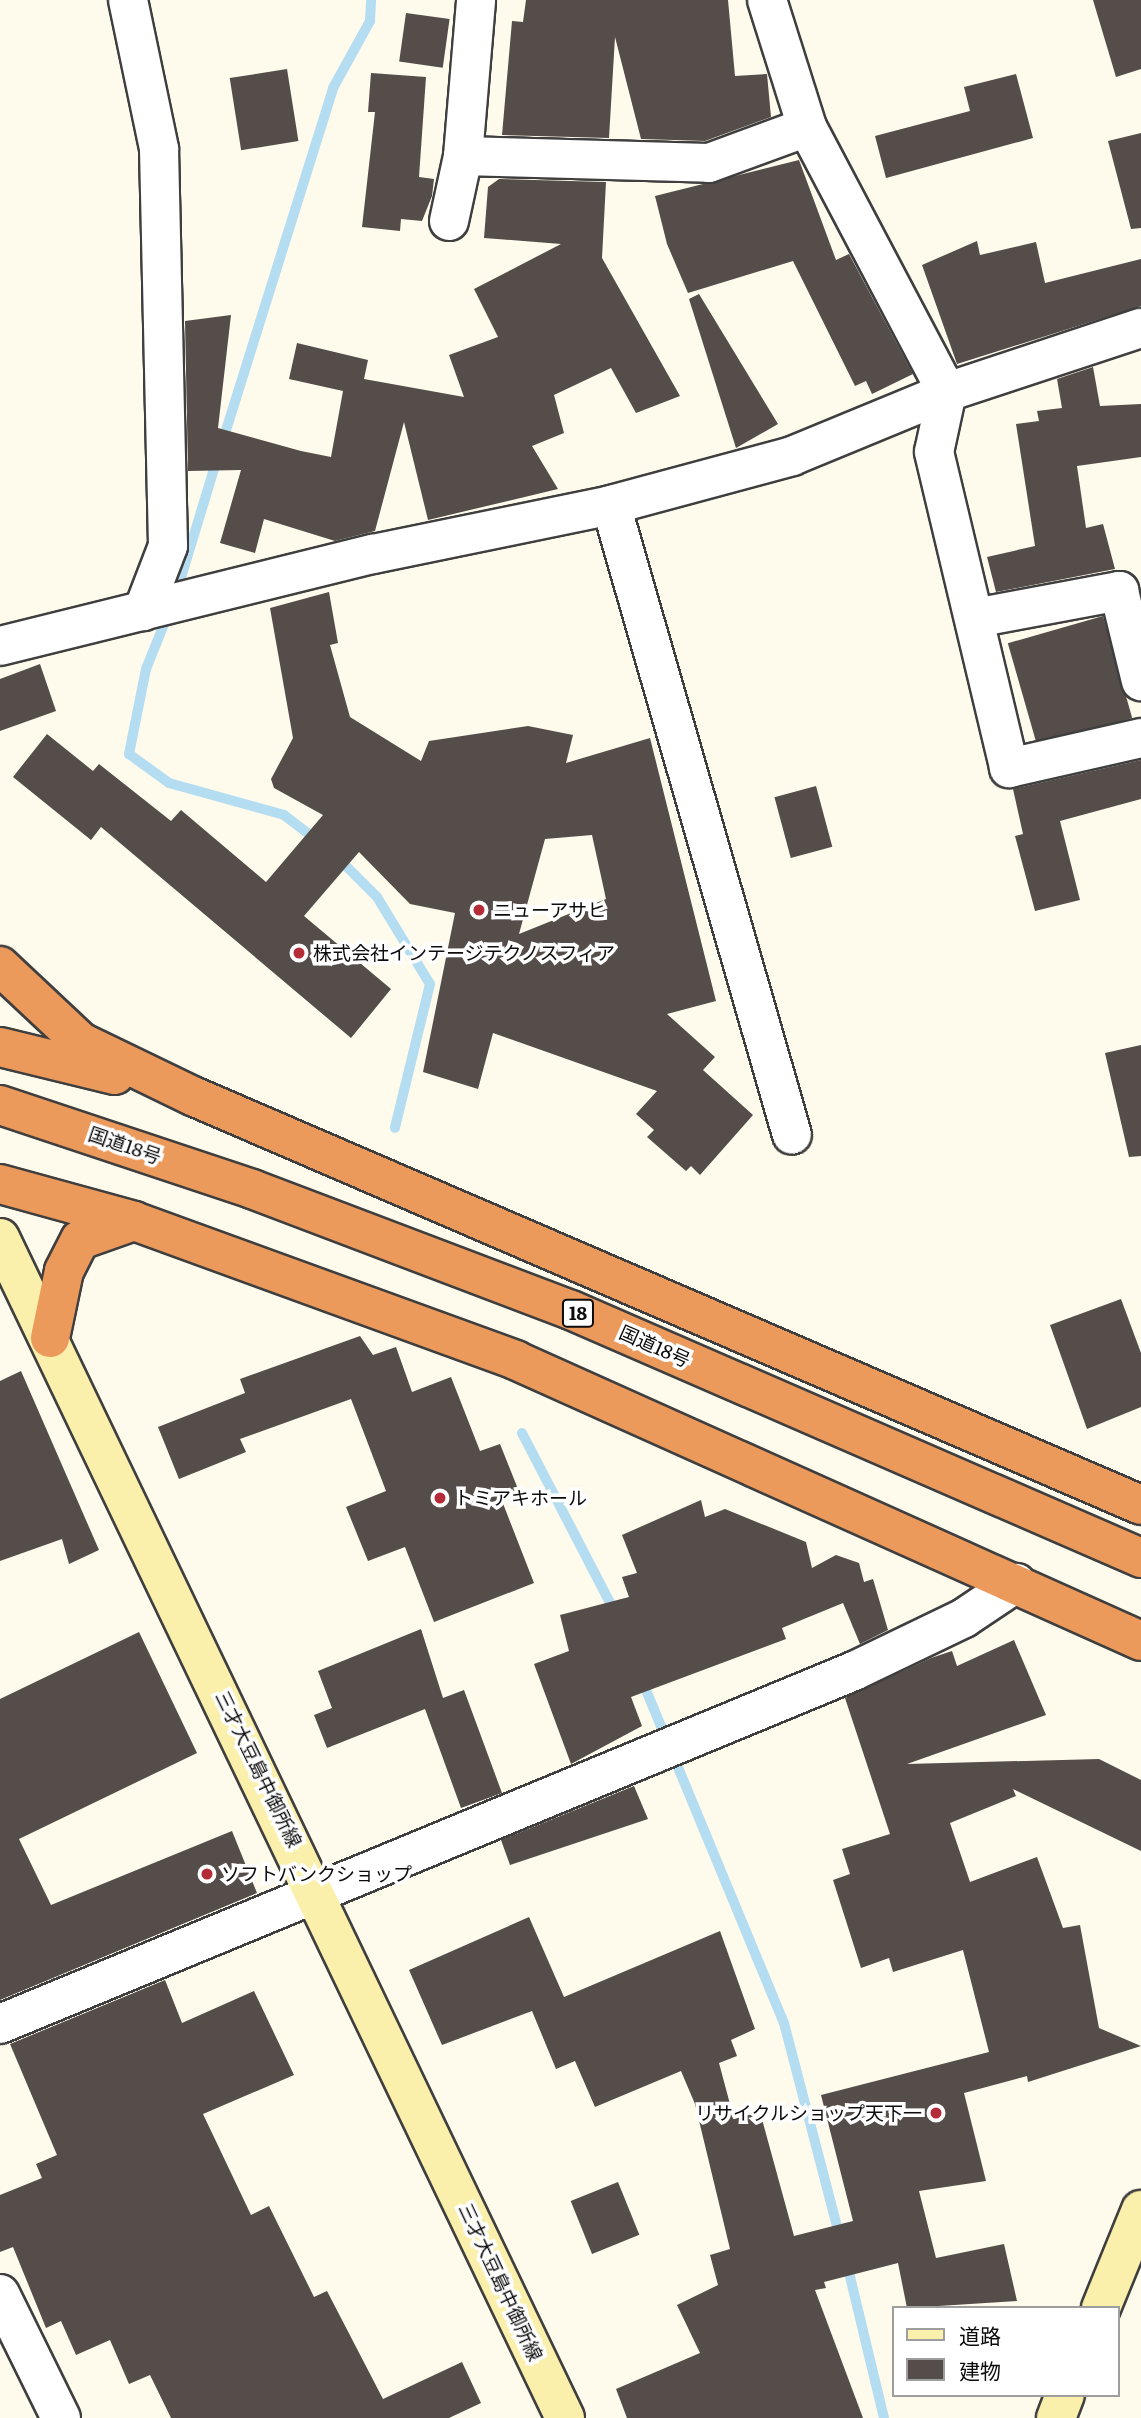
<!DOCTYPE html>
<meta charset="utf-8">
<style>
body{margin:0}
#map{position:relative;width:1141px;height:2418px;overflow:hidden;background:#fefaec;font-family:Literata,"Noto Sans JP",serif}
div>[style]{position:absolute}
.stream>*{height:10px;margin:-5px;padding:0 5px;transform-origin:5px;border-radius:5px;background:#b4ddf2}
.building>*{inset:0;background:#544d49;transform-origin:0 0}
.roads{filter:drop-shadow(2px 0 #3f3f3f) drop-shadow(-2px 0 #3f3f3f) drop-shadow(0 2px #3f3f3f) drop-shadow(0 -2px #3f3f3f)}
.street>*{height:38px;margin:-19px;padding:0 19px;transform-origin:19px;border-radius:19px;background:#fff}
.secondary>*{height:38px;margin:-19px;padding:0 19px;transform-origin:19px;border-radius:19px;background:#faefab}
.highway>*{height:38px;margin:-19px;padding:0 19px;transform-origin:19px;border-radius:19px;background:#ec995c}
.dots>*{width:19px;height:19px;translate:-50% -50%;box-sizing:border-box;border:4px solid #fff;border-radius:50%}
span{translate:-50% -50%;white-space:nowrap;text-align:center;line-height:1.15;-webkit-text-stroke:7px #fff;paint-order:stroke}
.shield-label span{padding:2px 5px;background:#fff;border:2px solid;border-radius:5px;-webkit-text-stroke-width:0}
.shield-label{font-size:18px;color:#0c0c0c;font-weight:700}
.poi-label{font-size:19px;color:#0c0c0c}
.left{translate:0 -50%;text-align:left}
.right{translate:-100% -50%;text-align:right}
.street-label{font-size:19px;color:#0c0c0c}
.legend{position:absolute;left:892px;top:2306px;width:228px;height:91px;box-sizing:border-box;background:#fff;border:2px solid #9e9e9e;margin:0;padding:9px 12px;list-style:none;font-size:21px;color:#0c0c0c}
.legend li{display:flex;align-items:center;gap:14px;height:35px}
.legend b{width:35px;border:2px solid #9e9e9e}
</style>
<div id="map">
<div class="stream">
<div style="left:222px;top:443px;width:372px;rotate:-72.6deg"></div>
<div style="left:333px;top:88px;width:77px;rotate:-61.1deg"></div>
<div style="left:370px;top:21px;width:21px;rotate:-87deg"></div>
<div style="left:176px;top:594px;width:141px;rotate:-73.1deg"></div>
<div style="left:169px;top:612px;width:61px;rotate:112deg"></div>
<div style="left:146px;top:669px;width:87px;rotate:101.3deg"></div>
<div style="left:129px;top:754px;width:49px;rotate:35.9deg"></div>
<div style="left:169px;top:783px;width:119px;rotate:15.5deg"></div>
<div style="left:284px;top:815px;width:44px;rotate:37.6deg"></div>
<div style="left:337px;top:857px;width:57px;rotate:45deg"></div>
<div style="left:377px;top:897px;width:102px;rotate:58.7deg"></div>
<div style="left:430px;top:984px;width:148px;rotate:103.7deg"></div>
<div style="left:522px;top:1433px;width:204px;rotate:62.6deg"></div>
<div style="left:641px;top:1678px;width:373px;rotate:67.5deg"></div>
<div style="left:784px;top:2023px;width:222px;rotate:75.4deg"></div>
<div style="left:847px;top:2264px;width:158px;rotate:76.5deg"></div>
</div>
<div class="building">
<div style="clip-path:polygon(526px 0,728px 0,735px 76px,767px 74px,771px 117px,705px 141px,641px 139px,615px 37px,609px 138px,502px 135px,512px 21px,523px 22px)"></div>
<div style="clip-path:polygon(1093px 0,1141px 0,1141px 69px,1116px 77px)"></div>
<div style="left:406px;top:13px;width:44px;height:49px;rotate:8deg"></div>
<div style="left:287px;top:69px;width:73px;height:58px;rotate:81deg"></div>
<div style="clip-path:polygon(371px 73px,426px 77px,419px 177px,434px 179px,432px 196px,422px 221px,401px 219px,400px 231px,362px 227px,375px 112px,368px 112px)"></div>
<div style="clip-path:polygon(1016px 74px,1033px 138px,886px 178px,875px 136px,970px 111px,964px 87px)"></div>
<div style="clip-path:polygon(1141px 133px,1141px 228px,1131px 229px,1108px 141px)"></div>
<div style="clip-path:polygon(799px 160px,836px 260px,849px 254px,913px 374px,872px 394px,866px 381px,855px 386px,793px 261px,688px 293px,667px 244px,655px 196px)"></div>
<div style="clip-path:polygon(499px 179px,606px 182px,602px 258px,680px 396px,636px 413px,611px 368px,554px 395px,564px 433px,532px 446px,558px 489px,428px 520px,404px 422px,375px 531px,335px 541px,264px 519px,255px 553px,220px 543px,241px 470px,188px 471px,185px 321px,231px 315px,218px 428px,301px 451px,331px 457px,343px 391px,289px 379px,297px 343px,368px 360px,364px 379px,464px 397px,449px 355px,498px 337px,474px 289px,561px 244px,484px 238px,488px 187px)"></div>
<div style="clip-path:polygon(977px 241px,980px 255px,1036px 242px,1045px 283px,1141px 259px,1141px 306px,957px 364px,922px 265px)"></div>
<div style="clip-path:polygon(699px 294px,778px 424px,736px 448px,689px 299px)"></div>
<div style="clip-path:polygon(1093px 367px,1100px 406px,1141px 404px,1141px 457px,1077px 466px,1086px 528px,1103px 524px,1115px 569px,996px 592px,987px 557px,1035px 546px,1016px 424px,1039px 421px,1037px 411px,1062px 408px,1057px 379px)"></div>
<div style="clip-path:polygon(evenodd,329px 592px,338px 643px,330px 645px,350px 717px,421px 761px,429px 741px,528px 726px,573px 735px,566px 763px,650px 738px,716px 1001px,667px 1014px,715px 1057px,703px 1070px,753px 1115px,700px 1175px,691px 1166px,686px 1171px,647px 1137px,654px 1130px,636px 1114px,657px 1091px,493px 1033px,478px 1089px,423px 1072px,455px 913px,410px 904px,359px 852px,304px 916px,391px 989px,351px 1038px,101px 827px,91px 840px,13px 777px,47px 734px,93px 771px,99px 764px,171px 821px,181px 810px,266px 882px,323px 815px,274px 788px,271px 779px,293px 738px,270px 608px,329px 592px,592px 835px,606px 899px,519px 934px,545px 839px,592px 835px)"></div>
<div style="left:1103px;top:616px;width:106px;height:99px;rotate:74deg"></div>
<div style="clip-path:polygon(40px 664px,56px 711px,0 731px,0 679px)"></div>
<div style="clip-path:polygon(1141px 760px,1141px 799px,1060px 821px,1080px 900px,1035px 911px,1015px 836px,1023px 834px,1013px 789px)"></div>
<div style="left:816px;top:786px;width:63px;height:43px;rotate:75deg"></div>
<div style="clip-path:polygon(1141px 1045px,1141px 1156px,1129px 1157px,1105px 1053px)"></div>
<div style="clip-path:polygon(1121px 1299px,1141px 1353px,1141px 1407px,1087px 1429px,1050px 1325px)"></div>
<div style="clip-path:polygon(360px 1336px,373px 1355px,396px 1347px,412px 1392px,451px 1377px,480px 1451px,500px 1444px,520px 1494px,502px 1501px,534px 1583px,434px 1622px,405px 1547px,368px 1561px,346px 1507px,386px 1491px,351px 1399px,240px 1439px,246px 1452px,179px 1479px,158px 1427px,245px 1393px,240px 1379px)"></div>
<div style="clip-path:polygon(21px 1371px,99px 1550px,69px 1564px,62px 1539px,0 1561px,0 1381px)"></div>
<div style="clip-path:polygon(701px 1500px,705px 1517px,725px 1509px,806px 1542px,812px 1568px,836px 1555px,859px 1563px,864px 1582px,873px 1579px,888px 1630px,860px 1644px,843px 1603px,782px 1628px,786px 1639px,631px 1697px,642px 1726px,571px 1764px,534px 1664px,569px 1651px,560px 1615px,629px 1597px,622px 1577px,637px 1573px,622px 1535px)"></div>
<div style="clip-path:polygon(421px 1629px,443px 1698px,464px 1690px,502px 1793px,461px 1808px,425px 1709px,327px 1748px,314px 1715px,332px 1708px,318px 1671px)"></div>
<div style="clip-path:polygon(139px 1632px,197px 1753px,19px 1839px,51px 1905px,232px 1831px,257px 1893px,0 2000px,0 1699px)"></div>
<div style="clip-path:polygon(1014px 1640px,1046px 1715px,907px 1764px,1099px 1759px,1141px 1780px,1141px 1851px,1013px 1789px,1016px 1796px,950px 1823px,970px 1882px,1037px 1857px,1063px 1928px,1080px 1925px,1099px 2028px,1141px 2046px,1028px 2082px,1027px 2076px,964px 2093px,986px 2181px,919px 2191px,936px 2258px,1004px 2244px,1017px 2301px,907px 2308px,898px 2263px,824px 2282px,826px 2288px,815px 2290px,863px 2418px,627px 2418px,616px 2389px,700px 2353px,677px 2305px,718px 2285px,710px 2255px,730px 2249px,695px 2104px,681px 2071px,595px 2107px,575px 2061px,556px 2069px,532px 2011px,442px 2045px,409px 1970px,529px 1917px,564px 1997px,720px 1931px,755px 2029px,731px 2040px,737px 2056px,719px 2063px,734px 2119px,760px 2112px,794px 2236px,853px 2221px,821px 2095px,989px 2052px,963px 1950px,893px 1972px,889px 1958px,861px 1968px,833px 1880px,850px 1874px,842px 1849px,890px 1834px,845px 1698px,931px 1658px,952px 1651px,957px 1666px)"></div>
<div style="clip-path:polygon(634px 1786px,648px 1819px,510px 1865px,501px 1840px)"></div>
<div style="clip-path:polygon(165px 1980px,182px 2023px,254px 1991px,294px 2075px,203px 2114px,251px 2215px,269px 2206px,314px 2297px,327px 2291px,383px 2399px,462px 2362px,481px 2403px,449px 2418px,171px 2418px,150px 2375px,129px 2384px,110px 2340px,76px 2355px,61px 2321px,46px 2328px,13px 2247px,0 2252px,0 2195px,42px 2178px,36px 2164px,57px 2155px,10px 2044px)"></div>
<div style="left:618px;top:2182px;width:57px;height:51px;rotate:68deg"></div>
</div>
<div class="roads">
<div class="street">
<div style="left:128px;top:0;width:152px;rotate:78.2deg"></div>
<div style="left:159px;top:149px;width:397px;rotate:88.7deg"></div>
<div style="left:168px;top:546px;width:70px;rotate:111deg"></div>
<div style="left:767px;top:0;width:133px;rotate:72.5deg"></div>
<div style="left:807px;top:127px;width:300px;rotate:62.2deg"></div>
<div style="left:947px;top:392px;width:61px;rotate:102.2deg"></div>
<div style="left:934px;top:452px;width:325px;rotate:76.6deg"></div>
<div style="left:1009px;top:768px;width:135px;rotate:-12.8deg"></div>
<div style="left:463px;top:156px;width:246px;rotate:1.6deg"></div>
<div style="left:709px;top:163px;width:104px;rotate:-20.2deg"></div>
<div style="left:449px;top:221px;width:66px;rotate:-77.8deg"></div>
<div style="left:463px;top:156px;width:157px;rotate:-85.2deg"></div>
<div style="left:611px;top:505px;width:655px;rotate:73.97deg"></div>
<div style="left:975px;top:618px;width:147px;rotate:-10.6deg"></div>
<div style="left:1119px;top:591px;width:93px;rotate:76.3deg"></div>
<div style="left:0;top:646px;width:384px;rotate:-13.9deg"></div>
<div style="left:373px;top:554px;width:243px;rotate:-11.6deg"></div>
<div style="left:611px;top:505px;width:188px;rotate:-15.1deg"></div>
<div style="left:792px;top:456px;width:168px;rotate:-22.4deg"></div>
<div style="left:947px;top:392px;width:204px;rotate:-18.3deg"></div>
<div style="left:0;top:2024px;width:924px;rotate:-22.46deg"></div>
<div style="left:854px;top:1671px;width:122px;rotate:-25.7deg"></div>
<div style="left:964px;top:1618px;width:63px;rotate:-33.9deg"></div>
<div style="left:0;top:2294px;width:138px;rotate:63.8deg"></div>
</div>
<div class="secondary">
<div style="left:0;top:1238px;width:1308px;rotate:64.41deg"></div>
<div style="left:1101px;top:2308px;width:106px;rotate:-67.8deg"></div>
<div style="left:1056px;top:2418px;width:25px;rotate:-69deg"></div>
</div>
<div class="highway">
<div style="left:0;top:966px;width:111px;rotate:43.2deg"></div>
<div style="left:81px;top:1042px;width:127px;rotate:25.8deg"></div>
<div style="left:195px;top:1097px;width:1030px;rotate:23.33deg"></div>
<div style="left:0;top:1047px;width:118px;rotate:13.7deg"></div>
<div style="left:0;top:1105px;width:266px;rotate:18.4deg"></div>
<div style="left:252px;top:1189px;width:341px;rotate:20.8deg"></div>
<div style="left:571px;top:1310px;width:622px;rotate:23.51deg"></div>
<div style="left:0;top:1184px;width:139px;rotate:15.4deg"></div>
<div style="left:134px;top:1221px;width:406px;rotate:20deg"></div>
<div style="left:515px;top:1360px;width:686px;rotate:24.17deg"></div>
<div style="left:50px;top:1338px;width:68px;rotate:-78.2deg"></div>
<div style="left:64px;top:1271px;width:35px;rotate:-63deg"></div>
<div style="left:80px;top:1240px;width:57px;rotate:-19.4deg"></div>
</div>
</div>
<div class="dots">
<div style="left:479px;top:910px;background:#b42c37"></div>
<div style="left:299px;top:953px;background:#b42c37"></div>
<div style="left:440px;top:1498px;background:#b42c37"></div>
<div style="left:207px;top:1874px;background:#b42c37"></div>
<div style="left:936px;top:2113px;background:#b42c37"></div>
</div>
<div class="shield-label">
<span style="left:578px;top:1313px">18</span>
</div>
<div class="poi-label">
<span class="left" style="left:493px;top:910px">ニューアサヒ</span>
<span class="left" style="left:313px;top:953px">株式会社インテージテクノスフィア</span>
<span class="left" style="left:454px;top:1498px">トミアキホール</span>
<span class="left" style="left:221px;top:1874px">ソフトバンクショップ</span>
<span class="right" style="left:922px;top:2113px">リサイクルショップ天下一</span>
</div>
<div class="street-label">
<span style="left:125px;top:1145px;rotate:19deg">国道18号</span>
<span style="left:655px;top:1346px;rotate:24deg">国道18号</span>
<span style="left:259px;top:1769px;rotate:64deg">三才大豆島中御所線</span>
<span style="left:501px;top:2282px;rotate:65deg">三才大豆島中御所線</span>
</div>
<ul class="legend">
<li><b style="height:9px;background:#faefab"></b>道路</li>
<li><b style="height:19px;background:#544d49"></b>建物</li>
</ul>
</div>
